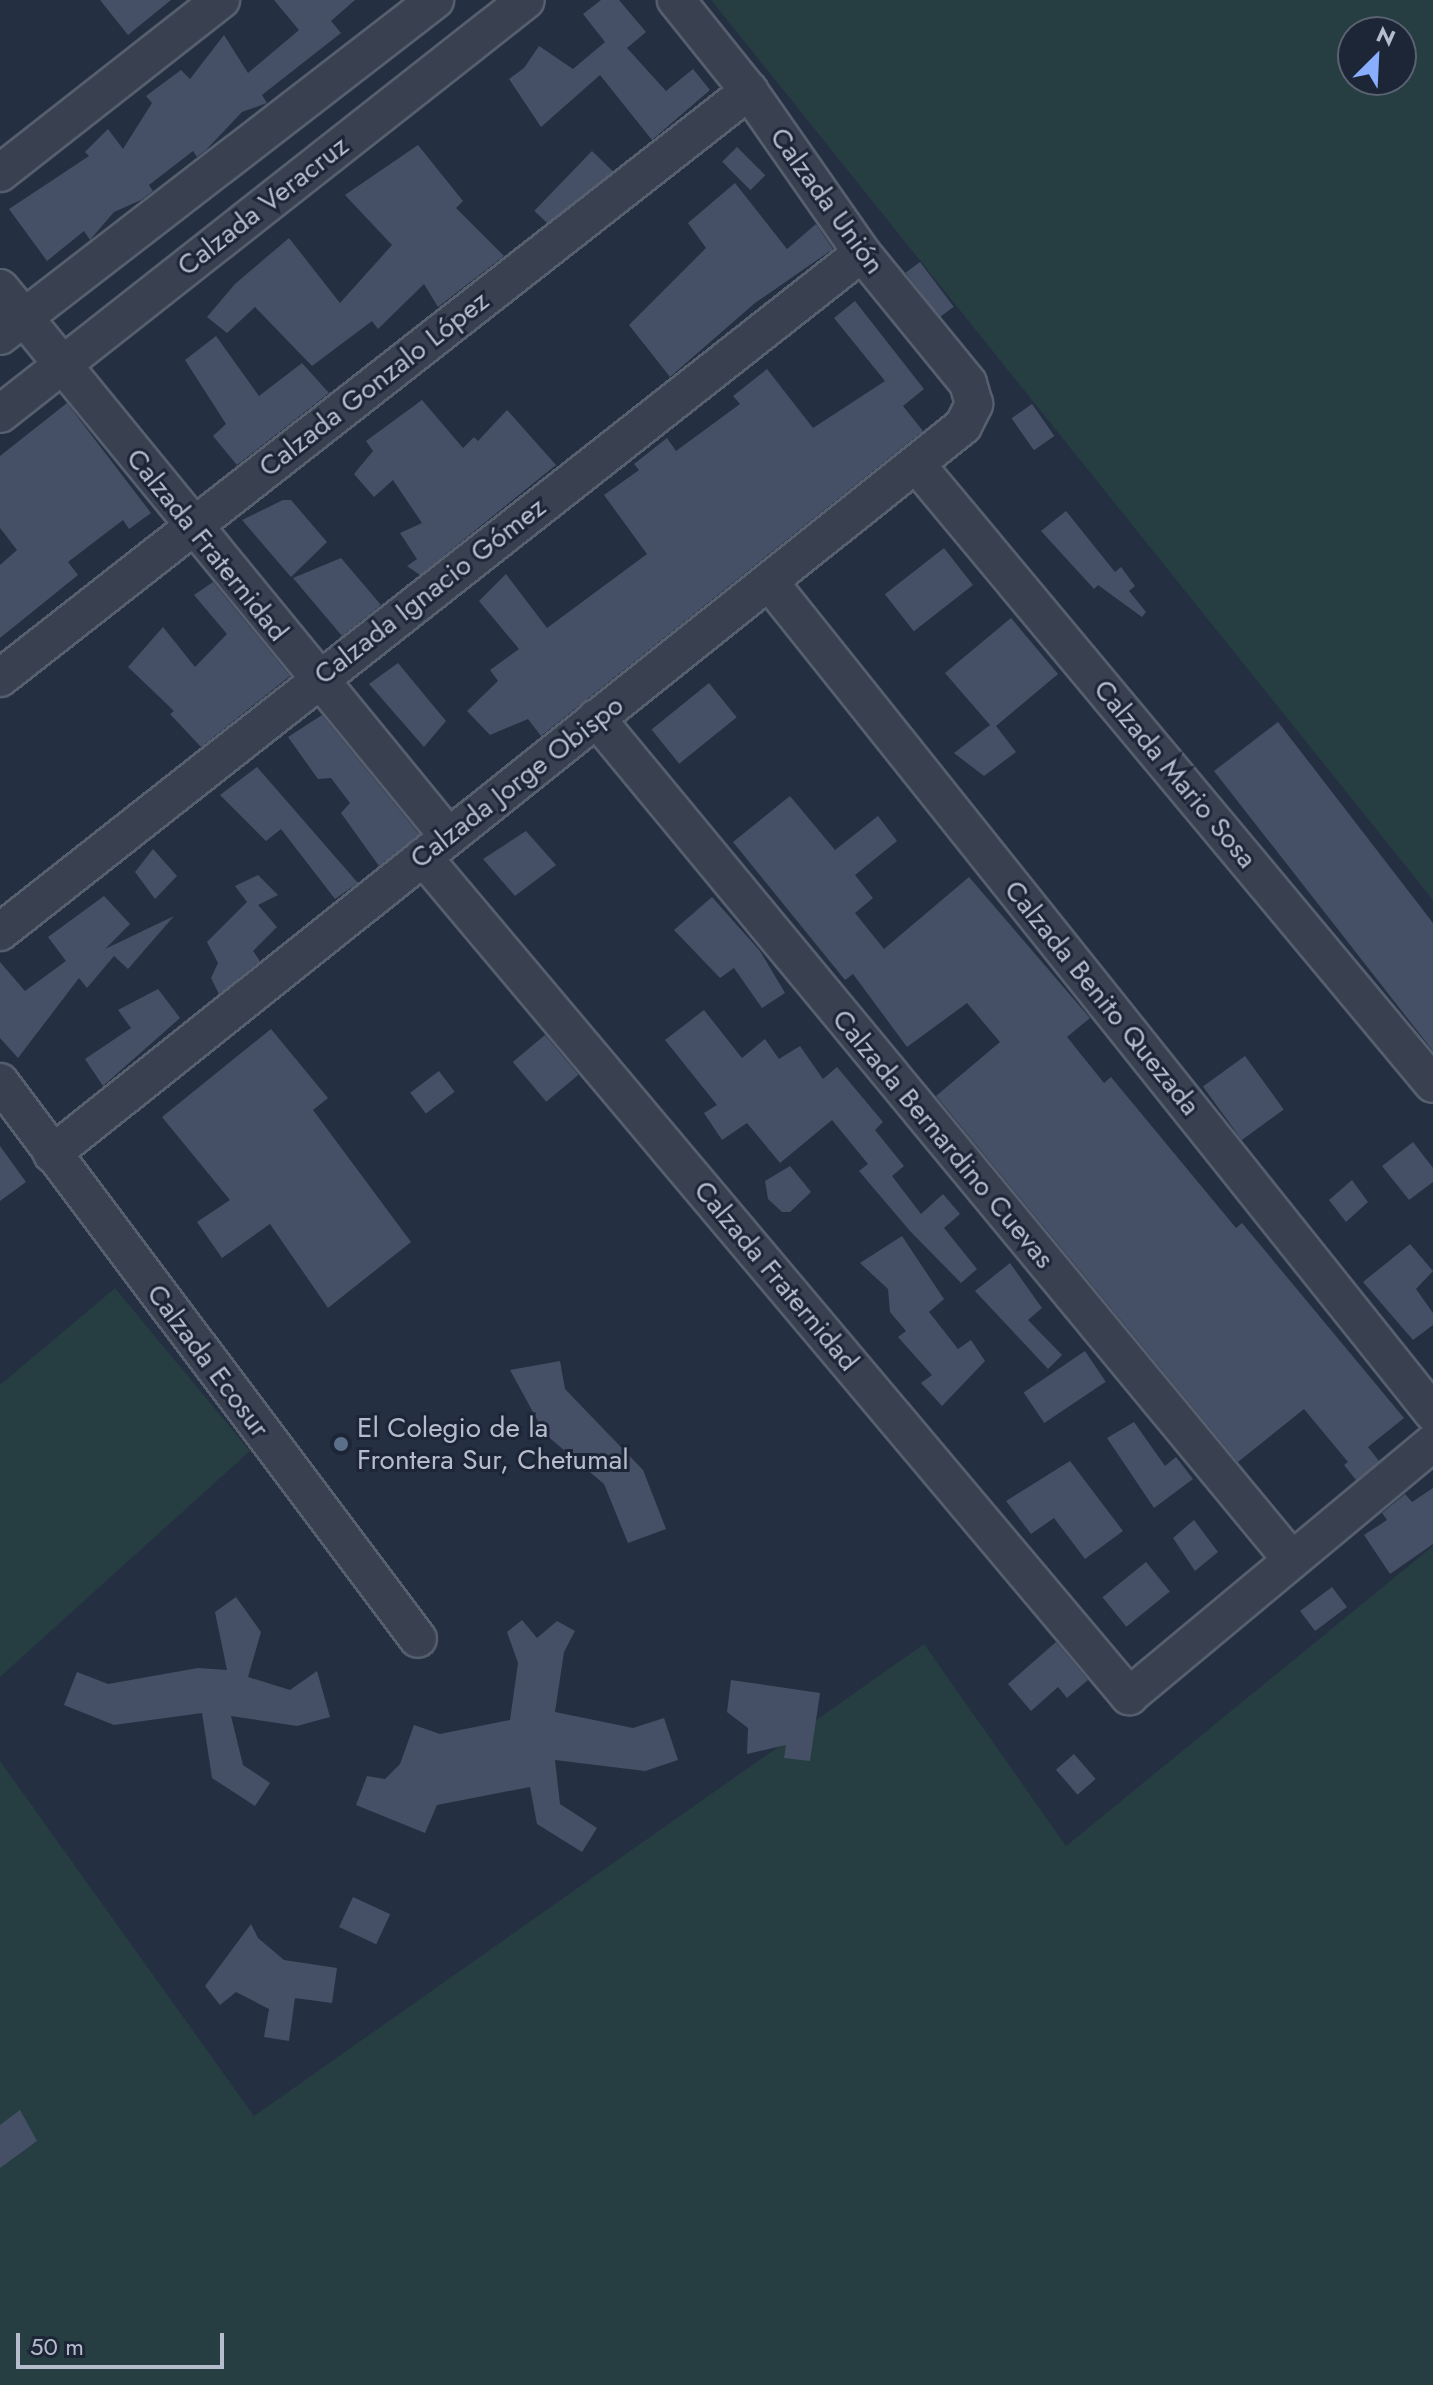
<!DOCTYPE html>
<meta charset="utf-8">
<style>
body{margin:0}
#map{position:relative;width:1433px;height:2385px;overflow:hidden;background:#242f42;font-family:Jost,sans-serif}
div>[style]{position:absolute}
.green>*{inset:0;background:#263d42}
.building>*{inset:0;background:#455066;transform-origin:0 0}
.roads{filter:drop-shadow(2px 0 #565f6e) drop-shadow(-2px 0 #565f6e) drop-shadow(0 2px #565f6e) drop-shadow(0 -2px #565f6e)}
.minor>*{height:36px;margin:-18px;padding:0 18px;transform-origin:18px;border-radius:18px;background:#394151}
.dots>*{width:22px;height:22px;translate:-50% -50%;box-sizing:border-box;border:4px solid #1d2636;border-radius:50%}
span{translate:-50% -50%;white-space:nowrap;text-align:center;line-height:1.15;-webkit-text-stroke:6px #1d2636;paint-order:stroke}
.street-label{font-size:28px;color:#b5bccb}
.poi-label{font-size:28px;color:#b5bccb}
.left{translate:0 -50%;text-align:left}
.north{position:absolute;left:1337px;top:16px;width:80px;height:80px;box-sizing:border-box;background:#1d2636;border:2px solid #5a6272;border-radius:50%;rotate:24deg;font-size:22px;font-weight:700;line-height:32px;text-align:center;color:#b5bccb}
.north::after{content:'';display:block;margin:auto;width:28px;height:36px;background:#89aefd;clip-path:polygon(50% 0,100% 100%,50% 72%,0 100%)}
.scale{position:absolute;left:16px;top:2333px;width:208px;height:36px;box-sizing:border-box;border:4px solid #b5bccb;border-top:0;padding-left:10px;font-size:24px;line-height:28px;white-space:nowrap;color:#b5bccb;-webkit-text-stroke:6px #1d2636;paint-order:stroke}
</style>
<div id="map">
<div class="green">
<div style="clip-path:polygon(evenodd,711px 0,1433px 0,1433px 900px,711px 0,1401px 32px,1401px 80px,1353px 80px,1353px 32px,1401px 32px)"></div>
<div style="clip-path:polygon(115px 1288px,250px 1451px,0 1677px,0 1385px)"></div>
<div style="clip-path:polygon(1433px 1546px,1433px 2385px,0 2385px,0 1761px,254px 2116px,924px 1644px,1066px 1846px)"></div>
</div>
<div class="building">
<div style="clip-path:polygon(100px 0,171px 0,128px 35px)"></div>
<div style="clip-path:polygon(274px 0,355px 0,331px 21px,341px 33px,262px 95px,267px 103px,242px 112px,206px 150px,197px 157px,193px 151px,149px 185px,153px 191px,141px 200px,114px 212px,90px 240px,84px 231px,47px 261px,9px 209px,89px 156px,85px 152px,108px 129px,123px 149px,152px 103px,146px 96px,181px 70px,190px 79px,224px 35px,248px 73px,299px 30px)"></div>
<div style="clip-path:polygon(601px 0,619px 0,646px 32px,627px 48px,666px 91px,693px 69px,710px 90px,652px 140px,600px 75px,541px 127px,509px 79px,524px 68px,539px 46px,573px 69px,605px 42px,583px 14px)"></div>
<div style="clip-path:polygon(418px 145px,463px 201px,456px 208px,504px 256px,438px 307px,424px 284px,378px 329px,372px 321px,312px 366px,255px 307px,227px 333px,207px 317px,235px 284px,289px 238px,340px 303px,392px 245px,345px 195px)"></div>
<div style="left:737px;top:147px;width:40px;height:21px;rotate:45deg"></div>
<div style="left:592px;top:151px;width:29px;height:83px;rotate:44deg"></div>
<div style="clip-path:polygon(735px 183px,787px 249px,816px 224px,833px 249px,755px 303px,670px 377px,629px 325px,706px 248px,688px 223px)"></div>
<div style="left:920px;top:262px;width:56px;height:18px;rotate:53deg"></div>
<div style="clip-path:polygon(855px 301px,924px 389px,903px 406px,923px 431px,541px 736px,528px 719px,490px 735px,467px 711px,498px 681px,490px 670px,519px 649px,479px 601px,506px 574px,547px 628px,647px 554px,604px 495px,639px 470px,634px 464px,667px 438px,676px 451px,740px 404px,733px 396px,767px 369px,813px 428px,885px 381px,834px 318px)"></div>
<div style="clip-path:polygon(216px 336px,259px 396px,302px 363px,329px 393px,237px 465px,213px 436px,226px 424px,185px 360px)"></div>
<div style="clip-path:polygon(422px 400px,463px 448px,474px 437px,478px 441px,507px 410px,556px 465px,420px 575px,407px 566px,417px 559px,400px 533px,422px 523px,393px 480px,374px 497px,354px 474px,373px 451px,366px 441px)"></div>
<div style="clip-path:polygon(67px 403px,151px 513px,129px 529px,123px 520px,68px 562px,78px 575px,0 638px,0 565px,17px 550px,0 528px,0 456px)"></div>
<div style="left:1032px;top:404px;width:39px;height:25px;rotate:55deg"></div>
<div style="clip-path:polygon(283px 500px,291px 500px,327px 542px,291px 577px,242px 520px)"></div>
<div style="clip-path:polygon(1066px 511px,1115px 572px,1121px 567px,1135px 586px,1129px 591px,1146px 612px,1142px 617px,1098px 585px,1094px 589px,1041px 531px)"></div>
<div style="left:944px;top:548px;width:47px;height:75px;rotate:52deg"></div>
<div style="clip-path:polygon(341px 558px,381px 605px,342px 636px,293px 578px)"></div>
<div style="clip-path:polygon(213px 582px,290px 676px,201px 747px,170px 714px,174px 711px,128px 667px,163px 627px,195px 667px,227px 634px,194px 595px)"></div>
<div style="clip-path:polygon(1011px 618px,1058px 674px,996px 726px,1016px 752px,984px 776px,954px 753px,990px 725px,945px 673px)"></div>
<div style="clip-path:polygon(398px 663px,446px 721px,424px 747px,369px 684px)"></div>
<div style="left:709px;top:683px;width:44px;height:74px;rotate:51deg"></div>
<div style="clip-path:polygon(322px 715px,419px 834px,379px 866px,341px 813px,350px 803px,331px 778px,318px 779px,288px 737px)"></div>
<div style="clip-path:polygon(1278px 722px,1433px 923px,1433px 1051px,1214px 771px)"></div>
<div style="clip-path:polygon(257px 767px,358px 883px,335px 899px,281px 829px,266px 841px,220px 795px)"></div>
<div style="clip-path:polygon(790px 796px,835px 850px,878px 816px,897px 841px,855px 875px,873px 898px,855px 913px,884px 949px,969px 877px,1090px 1018px,1067px 1037px,1104px 1083px,1111px 1077px,1236px 1228px,1242px 1223px,1404px 1418px,1368px 1447px,1379px 1461px,1356px 1480px,1344px 1465px,1348px 1462px,1304px 1409px,1238px 1462px,936px 1096px,1000px 1042px,967px 1003px,907px 1047px,853px 974px,845px 980px,733px 842px)"></div>
<div style="clip-path:polygon(526px 831px,556px 865px,515px 896px,483px 859px)"></div>
<div style="clip-path:polygon(153px 849px,177px 876px,155px 899px,135px 872px)"></div>
<div style="clip-path:polygon(258px 875px,278px 895px,258px 905px,277px 927px,253px 951px,260px 961px,219px 994px,211px 978px,218px 963px,207px 942px,247px 902px,235px 886px)"></div>
<div style="clip-path:polygon(104px 896px,130px 924px,105px 949px,174px 916px,128px 969px,114px 956px,87px 988px,79px 978px,18px 1058px,0 1038px,0 962px,25px 991px,66px 961px,48px 937px)"></div>
<div style="clip-path:polygon(712px 897px,760px 951px,785px 993px,762px 1008px,734px 968px,720px 978px,674px 930px)"></div>
<div style="clip-path:polygon(158px 989px,180px 1018px,103px 1086px,85px 1059px,131px 1028px,118px 1010px)"></div>
<div style="clip-path:polygon(704px 1010px,742px 1058px,765px 1039px,779px 1059px,800px 1046px,823px 1079px,837px 1067px,883px 1122px,875px 1130px,904px 1166px,892px 1176px,921px 1214px,943px 1194px,960px 1214px,944px 1228px,977px 1269px,961px 1283px,910px 1231px,859px 1171px,868px 1164px,832px 1120px,780px 1163px,747px 1123px,722px 1140px,704px 1113px,717px 1105px,665px 1040px)"></div>
<div style="clip-path:polygon(271px 1029px,328px 1098px,313px 1110px,411px 1242px,328px 1308px,270px 1224px,222px 1258px,197px 1222px,230px 1200px,162px 1117px)"></div>
<div style="left:545px;top:1035px;width:52px;height:42px;rotate:50deg"></div>
<div style="left:1245px;top:1056px;width:66px;height:52px;rotate:54deg"></div>
<div style="left:439px;top:1071px;width:26px;height:36px;rotate:53deg"></div>
<div style="clip-path:polygon(1413px 1142px,1433px 1168px,1433px 1182px,1409px 1200px,1382px 1166px)"></div>
<div style="clip-path:polygon(0 1146px,26px 1182px,0 1201px)"></div>
<div style="clip-path:polygon(790px 1166px,811px 1192px,790px 1212px,782px 1212px,768px 1199px,765px 1181px)"></div>
<div style="clip-path:polygon(1352px 1180px,1368px 1202px,1346px 1222px,1329px 1200px)"></div>
<div style="clip-path:polygon(902px 1236px,944px 1299px,929px 1312px,958px 1349px,971px 1340px,985px 1361px,942px 1406px,921px 1383px,932px 1375px,898px 1337px,906px 1331px,890px 1312px,888px 1289px,860px 1263px)"></div>
<div style="clip-path:polygon(1410px 1244px,1433px 1271px,1416px 1289px,1433px 1313px,1433px 1325px,1413px 1340px,1363px 1282px)"></div>
<div style="clip-path:polygon(1010px 1263px,1042px 1308px,1028px 1320px,1062px 1355px,1048px 1369px,975px 1291px)"></div>
<div style="left:1085px;top:1351px;width:37px;height:74px;rotate:56deg"></div>
<div style="clip-path:polygon(560px 1361px,565px 1389px,643px 1470px,666px 1529px,628px 1543px,604px 1484px,545px 1434px,510px 1370px)"></div>
<div style="clip-path:polygon(1134px 1422px,1165px 1466px,1176px 1457px,1193px 1479px,1154px 1508px,1107px 1438px)"></div>
<div style="clip-path:polygon(1070px 1461px,1123px 1531px,1085px 1559px,1054px 1518px,1031px 1534px,1006px 1501px)"></div>
<div style="clip-path:polygon(1433px 1488px,1433px 1544px,1390px 1574px,1364px 1535px,1387px 1520px,1382px 1513px,1405px 1494px,1412px 1502px)"></div>
<div style="clip-path:polygon(1194px 1520px,1218px 1552px,1195px 1571px,1173px 1538px)"></div>
<div style="left:1146px;top:1562px;width:38px;height:56px;rotate:51deg"></div>
<div style="left:1332px;top:1587px;width:25px;height:40px;rotate:53deg"></div>
<div style="clip-path:polygon(236px 1597px,261px 1632px,248px 1677px,290px 1690px,317px 1671px,330px 1717px,297px 1726px,231px 1716px,243px 1765px,270px 1783px,255px 1806px,212px 1778px,202px 1713px,114px 1725px,64px 1705px,77px 1672px,108px 1684px,198px 1668px,227px 1670px,215px 1612px)"></div>
<div style="clip-path:polygon(522px 1620px,537px 1638px,557px 1621px,575px 1631px,564px 1652px,555px 1712px,633px 1728px,664px 1718px,678px 1760px,645px 1771px,555px 1760px,560px 1804px,597px 1828px,582px 1852px,537px 1824px,530px 1787px,437px 1805px,425px 1833px,356px 1805px,367px 1776px,385px 1779px,400px 1764px,414px 1725px,440px 1734px,510px 1720px,518px 1663px,507px 1632px)"></div>
<div style="clip-path:polygon(1056px 1642px,1088px 1680px,1067px 1698px,1058px 1687px,1031px 1711px,1008px 1684px)"></div>
<div style="clip-path:polygon(731px 1680px,820px 1693px,810px 1761px,784px 1758px,786px 1745px,747px 1754px,748px 1728px,727px 1712px)"></div>
<div style="left:1074px;top:1754px;width:33px;height:24px;rotate:49deg"></div>
<div style="left:353px;top:1897px;width:41px;height:33px;rotate:25deg"></div>
<div style="clip-path:polygon(251px 1924px,258px 1938px,284px 1960px,337px 1968px,332px 2003px,295px 1998px,289px 2041px,264px 2037px,269px 2009px,236px 1992px,220px 2005px,205px 1986px)"></div>
<div style="clip-path:polygon(20px 2110px,37px 2141px,0 2168px,0 2125px)"></div>
</div>
<div class="roads">
<div class="minor">
<div style="left:0;top:173px;width:281px;rotate:-38.1deg"></div>
<div style="left:0;top:288px;width:708px;rotate:50.73deg"></div>
<div style="left:0;top:336px;width:550px;rotate:-37.68deg"></div>
<div style="left:0;top:414px;width:669px;rotate:-38.21deg"></div>
<div style="left:916px;top:464px;width:807px;rotate:50.18deg"></div>
<div style="left:771px;top:584px;width:1061px;rotate:51.39deg"></div>
<div style="left:0;top:678px;width:952px;rotate:-38.09deg"></div>
<div style="left:596px;top:718px;width:1091px;rotate:50.43deg"></div>
<div style="left:423px;top:857px;width:1097px;rotate:49.92deg"></div>
<div style="left:1129px;top:1696px;width:396px;rotate:-39.8deg"></div>
<div style="left:0;top:932px;width:1097px;rotate:-38.23deg"></div>
<div style="left:0;top:1082px;width:696px;rotate:53.11deg"></div>
<div style="left:52px;top:1154px;width:1166px;rotate:-38.63deg"></div>
<div style="left:963px;top:426px;width:25px;rotate:-63deg"></div>
<div style="left:974px;top:404px;width:22px;rotate:-106deg"></div>
<div style="left:968px;top:383px;width:168px;rotate:-129.2deg"></div>
<div style="left:862px;top:253px;width:198px;rotate:-124.9deg"></div>
<div style="left:749px;top:91px;width:117px;rotate:-128.7deg"></div>
</div>
</div>
<div class="dots">
<div style="left:341px;top:1444px;background:#5c6f8a"></div>
</div>
<div class="street-label">
<span style="left:827px;top:201px;rotate:54deg">Calzada Unión</span>
<span style="left:263px;top:206px;rotate:-38deg">Calzada Veracruz</span>
<span style="left:374px;top:384px;rotate:-38deg">Calzada Gonzalo López</span>
<span style="left:207px;top:545px;rotate:51deg">Calzada Fraternidad</span>
<span style="left:430px;top:591px;rotate:-38deg">Calzada Ignacio Gómez</span>
<span style="left:1175px;top:774px;rotate:50deg">Calzada Mario Sosa</span>
<span style="left:517px;top:782px;rotate:-38deg">Calzada Jorge Obispo</span>
<span style="left:1102px;top:998px;rotate:51deg">Calzada Benito Quezada</span>
<span style="left:943px;top:1139px;rotate:50deg">Calzada Bernardino Cuevas</span>
<span style="left:776px;top:1276px;rotate:50deg">Calzada Fraternidad</span>
<span style="left:208px;top:1361px;rotate:53deg">Calzada Ecosur</span>
</div>
<div class="poi-label">
<span class="left" style="left:357px;top:1444px">El Colegio de la<br>Frontera Sur, Chetumal</span>
</div>
<div class="north">N</div>
<div class="scale">50 m</div>
</div>
